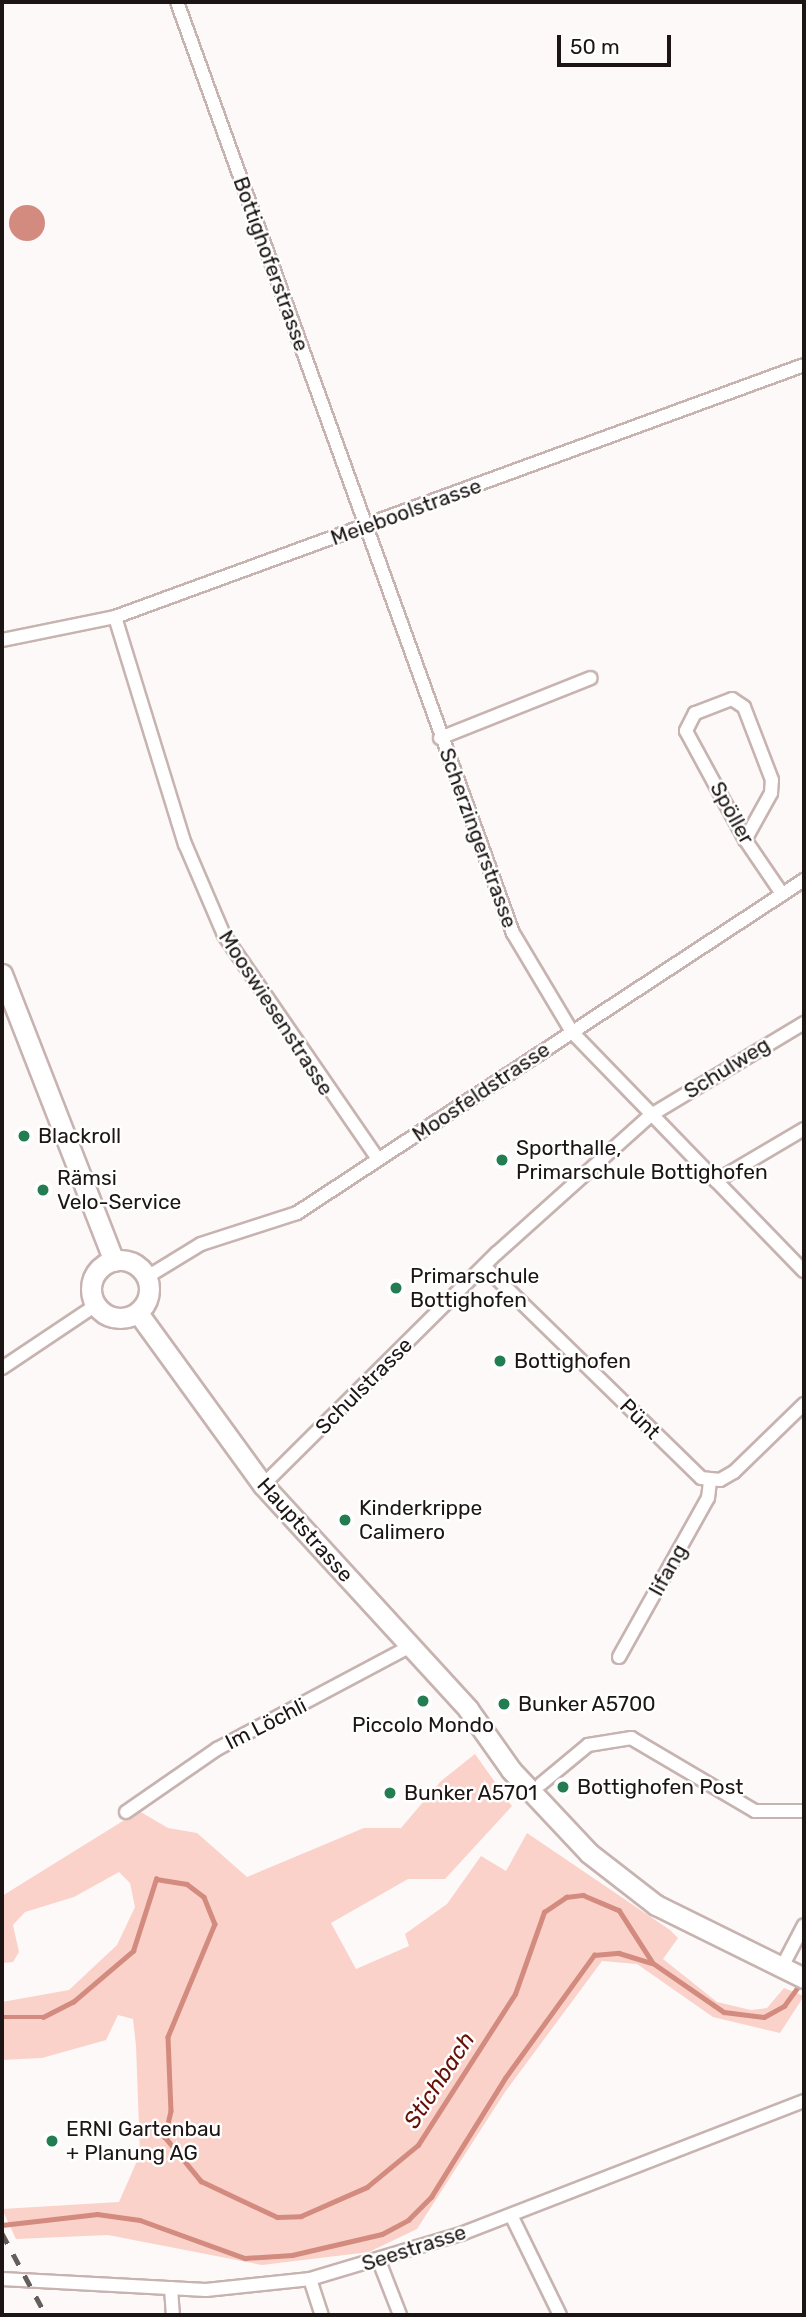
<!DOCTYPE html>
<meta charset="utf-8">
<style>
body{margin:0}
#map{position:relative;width:806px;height:2317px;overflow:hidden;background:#fdf9f8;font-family:Rubik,sans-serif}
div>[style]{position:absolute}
.green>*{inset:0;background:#fad2ca}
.water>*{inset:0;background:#d28b7e}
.round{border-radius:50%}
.stream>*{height:4.5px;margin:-2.25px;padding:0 2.25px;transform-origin:2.25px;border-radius:2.25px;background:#d28b7e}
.roads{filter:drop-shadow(2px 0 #c7b3b0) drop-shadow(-2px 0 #c7b3b0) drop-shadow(0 2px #c7b3b0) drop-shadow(0 -2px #c7b3b0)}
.street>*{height:12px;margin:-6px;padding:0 6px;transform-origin:6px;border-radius:6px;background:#fff}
.primary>*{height:19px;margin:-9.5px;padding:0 9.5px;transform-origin:9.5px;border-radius:9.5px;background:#fff}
.primary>.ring{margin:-9.5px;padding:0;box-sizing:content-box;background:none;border:19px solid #fff;border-radius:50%}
.rail>*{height:4.5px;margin-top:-2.25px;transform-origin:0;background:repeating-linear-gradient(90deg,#645e5d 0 12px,transparent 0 24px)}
.dots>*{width:19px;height:19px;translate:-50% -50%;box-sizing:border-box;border:4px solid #fff;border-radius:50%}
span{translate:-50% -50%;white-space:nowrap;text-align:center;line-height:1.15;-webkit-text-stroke:5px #fff;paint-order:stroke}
.street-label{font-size:21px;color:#1c1514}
.poi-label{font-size:21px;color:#1c1514}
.left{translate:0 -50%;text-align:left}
.water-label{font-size:23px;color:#661006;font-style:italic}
.frame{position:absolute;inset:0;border:4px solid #1c1514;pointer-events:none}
.scale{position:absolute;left:557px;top:35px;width:114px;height:32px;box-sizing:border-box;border:4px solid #1c1514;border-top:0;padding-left:9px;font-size:21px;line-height:24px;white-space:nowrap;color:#1c1514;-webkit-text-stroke:5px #fff;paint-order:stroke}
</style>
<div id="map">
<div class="green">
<div style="clip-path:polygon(475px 1754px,512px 1806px,445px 1879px,408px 1879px,331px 1923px,356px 1969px,409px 1946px,405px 1934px,447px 1904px,481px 1856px,506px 1871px,527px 1833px,670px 1930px,678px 1938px,663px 1959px,717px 2002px,751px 2010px,767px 2008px,784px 1988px,804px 1996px,780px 2033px,713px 2017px,637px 1964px,602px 1961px,505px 2092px,417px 2229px,369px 2252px,262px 2265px,108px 2235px,16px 2239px,2px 2209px,119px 2202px,140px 2154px,136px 2046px,133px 2019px,118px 2015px,106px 2040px,42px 2058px,2px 2060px,2px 2002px,69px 1990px,117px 1945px,135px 1907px,130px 1883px,119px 1872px,74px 1897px,25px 1912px,13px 1925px,19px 1952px,13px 1962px,3px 1963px,2px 1896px,139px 1811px,168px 1828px,197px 1833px,247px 1877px,364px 1828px,401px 1828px,441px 1781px)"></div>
</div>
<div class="water">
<div class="round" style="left:9px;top:205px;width:36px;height:36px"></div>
</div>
<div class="stream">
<div style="left:2px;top:2017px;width:41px"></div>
<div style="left:43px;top:2017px;width:34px;rotate:-27deg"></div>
<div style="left:73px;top:2002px;width:79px;rotate:-40.4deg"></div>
<div style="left:133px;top:1951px;width:76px;rotate:-72.3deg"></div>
<div style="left:156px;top:1879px;width:31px;rotate:9deg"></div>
<div style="left:187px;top:1884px;width:21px;rotate:37deg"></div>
<div style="left:204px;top:1897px;width:29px;rotate:68deg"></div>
<div style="left:215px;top:1924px;width:122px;rotate:112.6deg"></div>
<div style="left:168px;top:2037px;width:74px;rotate:87.7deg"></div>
<div style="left:171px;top:2111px;width:27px;rotate:103deg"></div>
<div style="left:165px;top:2137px;width:57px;rotate:50.7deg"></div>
<div style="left:201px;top:2181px;width:84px;rotate:25.3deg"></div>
<div style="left:277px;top:2217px;width:24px;rotate:-2deg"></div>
<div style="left:301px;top:2216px;width:72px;rotate:-23.7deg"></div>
<div style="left:367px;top:2187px;width:66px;rotate:-39.5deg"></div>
<div style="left:418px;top:2145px;width:179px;rotate:-57.3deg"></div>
<div style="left:515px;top:1994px;width:87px;rotate:-70.5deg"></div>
<div style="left:544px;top:1912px;width:27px;rotate:-34deg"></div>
<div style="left:566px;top:1897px;width:17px;rotate:-7deg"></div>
<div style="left:583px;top:1895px;width:39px;rotate:23deg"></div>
<div style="left:619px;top:1910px;width:63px;rotate:57.3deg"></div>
<div style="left:653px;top:1963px;width:86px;rotate:34.6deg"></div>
<div style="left:724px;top:2012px;width:40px;rotate:7.1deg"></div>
<div style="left:764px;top:2017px;width:23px;rotate:-29deg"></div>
<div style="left:784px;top:2006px;width:31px;rotate:-54deg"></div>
<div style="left:2px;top:2225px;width:96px;rotate:-6.6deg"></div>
<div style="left:97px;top:2214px;width:43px;rotate:7.9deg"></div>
<div style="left:140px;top:2220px;width:112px;rotate:19.9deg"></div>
<div style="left:245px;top:2258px;width:47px;rotate:-3.7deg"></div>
<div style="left:292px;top:2255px;width:92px;rotate:-13.1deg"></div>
<div style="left:382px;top:2234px;width:30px;rotate:-28deg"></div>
<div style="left:408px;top:2220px;width:33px;rotate:-45deg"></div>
<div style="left:431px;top:2197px;width:140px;rotate:-58.1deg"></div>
<div style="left:505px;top:2078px;width:152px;rotate:-54.1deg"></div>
<div style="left:594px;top:1955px;width:25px;rotate:-5deg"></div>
<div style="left:619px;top:1953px;width:34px;rotate:17deg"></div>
</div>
<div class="roads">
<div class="street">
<div style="left:177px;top:2px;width:990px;rotate:70.16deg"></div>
<div style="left:513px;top:933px;width:115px;rotate:59.2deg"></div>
<div style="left:572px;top:1032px;width:333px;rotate:45.9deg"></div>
<div style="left:115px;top:617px;width:238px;rotate:72.9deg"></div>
<div style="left:185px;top:844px;width:99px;rotate:66.8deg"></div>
<div style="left:224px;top:935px;width:272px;rotate:55.5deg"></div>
<div style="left:2px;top:640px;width:115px;rotate:-11.5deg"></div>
<div style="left:115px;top:617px;width:734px;rotate:-20.09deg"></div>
<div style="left:440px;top:738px;width:162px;rotate:-21.7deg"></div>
<div style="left:745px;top:840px;width:54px;rotate:-61deg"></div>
<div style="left:771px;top:793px;width:13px;rotate:-86deg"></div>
<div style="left:772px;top:780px;width:78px;rotate:-111deg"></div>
<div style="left:744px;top:707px;width:14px;rotate:-146deg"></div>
<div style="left:732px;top:699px;width:40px;rotate:159deg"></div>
<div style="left:695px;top:713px;width:20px;rotate:117deg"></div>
<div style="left:686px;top:731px;width:122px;rotate:61.5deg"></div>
<div style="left:744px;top:838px;width:68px;rotate:55.8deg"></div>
<div style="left:716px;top:1181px;width:102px;rotate:-30.6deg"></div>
<div style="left:484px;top:1266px;width:303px;rotate:44.3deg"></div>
<div style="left:701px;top:1478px;width:19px;rotate:6deg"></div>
<div style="left:720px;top:1480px;width:16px;rotate:-30deg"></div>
<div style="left:734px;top:1472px;width:98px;rotate:-44.2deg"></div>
<div style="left:147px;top:1277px;width:63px;rotate:-31.4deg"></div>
<div style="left:201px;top:1244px;width:101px;rotate:-17.9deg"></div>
<div style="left:297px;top:1213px;width:607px;rotate:-33.3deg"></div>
<div style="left:2px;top:1368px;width:113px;rotate:-33.8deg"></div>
<div style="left:263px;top:1485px;width:330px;rotate:-44.8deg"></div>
<div style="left:497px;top:1253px;width:207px;rotate:-41.9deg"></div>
<div style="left:651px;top:1115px;width:179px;rotate:-31deg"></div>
<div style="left:619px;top:1657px;width:182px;rotate:-60.8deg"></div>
<div style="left:708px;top:1498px;width:17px;rotate:-83deg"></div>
<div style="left:541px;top:1784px;width:61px;rotate:-39.7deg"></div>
<div style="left:588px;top:1745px;width:44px;rotate:-9.2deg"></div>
<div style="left:631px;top:1738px;width:144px;rotate:30.5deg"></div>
<div style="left:755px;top:1811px;width:49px"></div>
<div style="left:126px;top:1812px;width:111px;rotate:-34.7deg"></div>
<div style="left:217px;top:1749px;width:220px;rotate:-28deg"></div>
<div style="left:782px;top:1967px;width:47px;rotate:-62.4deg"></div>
<div style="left:511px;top:2215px;width:111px;rotate:63.9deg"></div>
<div style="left:379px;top:2261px;width:58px;rotate:68.7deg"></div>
<div style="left:2px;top:2279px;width:204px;rotate:3.1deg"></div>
<div style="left:206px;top:2290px;width:105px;rotate:-6deg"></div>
<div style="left:310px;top:2279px;width:158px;rotate:-16.6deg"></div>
<div style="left:461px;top:2234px;width:368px;rotate:-21.2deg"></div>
<div style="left:310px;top:2279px;width:38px;rotate:72deg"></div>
<div style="left:171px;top:2288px;width:27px;rotate:86deg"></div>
</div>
<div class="primary">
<div style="left:2px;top:974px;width:308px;rotate:68.7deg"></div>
<div class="ring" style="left:91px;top:1260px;width:39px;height:39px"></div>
<div style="left:138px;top:1313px;width:213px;rotate:54deg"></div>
<div style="left:263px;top:1485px;width:304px;rotate:47.5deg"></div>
<div style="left:468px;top:1709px;width:75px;rotate:54.8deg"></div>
<div style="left:511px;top:1770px;width:114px;rotate:46.8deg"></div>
<div style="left:589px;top:1853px;width:85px;rotate:37.8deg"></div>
<div style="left:656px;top:1905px;width:165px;rotate:26.3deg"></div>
</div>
</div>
<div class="rail">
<div style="left:2px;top:2233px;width:93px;rotate:61.8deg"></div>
</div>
<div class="dots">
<div style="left:24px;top:1136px;background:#247c51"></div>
<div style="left:502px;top:1160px;background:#247c51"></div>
<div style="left:43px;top:1190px;background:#247c51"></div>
<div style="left:396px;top:1288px;background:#247c51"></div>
<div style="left:500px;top:1361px;background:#247c51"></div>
<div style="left:345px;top:1520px;background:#247c51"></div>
<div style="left:423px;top:1701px;background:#247c51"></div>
<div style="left:504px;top:1704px;background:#247c51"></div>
<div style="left:563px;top:1787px;background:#247c51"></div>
<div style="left:390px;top:1793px;background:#247c51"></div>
<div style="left:52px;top:2141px;background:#247c51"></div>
</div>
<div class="street-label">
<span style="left:271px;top:264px;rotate:70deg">Bottighoferstrasse</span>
<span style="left:406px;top:512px;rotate:-20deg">Meieboolstrasse</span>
<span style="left:732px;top:813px;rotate:61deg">Spöller</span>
<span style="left:478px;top:838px;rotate:70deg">Scherzingerstrasse</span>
<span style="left:276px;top:1013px;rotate:57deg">Mooswiesenstrasse</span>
<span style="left:727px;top:1068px;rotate:-32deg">Schulweg</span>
<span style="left:481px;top:1092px;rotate:-34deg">Moosfeldstrasse</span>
<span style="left:364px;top:1386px;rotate:-45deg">Schulstrasse</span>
<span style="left:640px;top:1419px;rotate:45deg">Pünt</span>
<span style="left:305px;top:1530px;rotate:48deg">Hauptstrasse</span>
<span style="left:668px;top:1570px;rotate:-61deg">Iifang</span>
<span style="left:266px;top:1724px;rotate:-27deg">Im Löchli</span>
<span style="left:414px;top:2248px;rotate:-18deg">Seestrasse</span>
</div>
<div class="poi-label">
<span class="left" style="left:38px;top:1136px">Blackroll</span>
<span class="left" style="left:516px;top:1160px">Sporthalle,<br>Primarschule Bottighofen</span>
<span class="left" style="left:57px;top:1190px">Rämsi<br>Velo-Service</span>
<span class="left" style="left:410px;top:1288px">Primarschule<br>Bottighofen</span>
<span class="left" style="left:514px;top:1361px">Bottighofen</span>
<span class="left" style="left:359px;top:1520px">Kinderkrippe<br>Calimero</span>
<span class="left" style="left:518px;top:1704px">Bunker A5700</span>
<span style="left:423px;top:1725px">Piccolo Mondo</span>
<span class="left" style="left:577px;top:1787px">Bottighofen Post</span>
<span class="left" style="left:404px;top:1793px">Bunker A5701</span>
<span class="left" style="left:66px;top:2141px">ERNI Gartenbau<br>+ Planung AG</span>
</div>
<div class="water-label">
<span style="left:439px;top:2080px;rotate:-57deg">Stichbach</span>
</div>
<div class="frame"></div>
<div class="scale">50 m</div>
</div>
